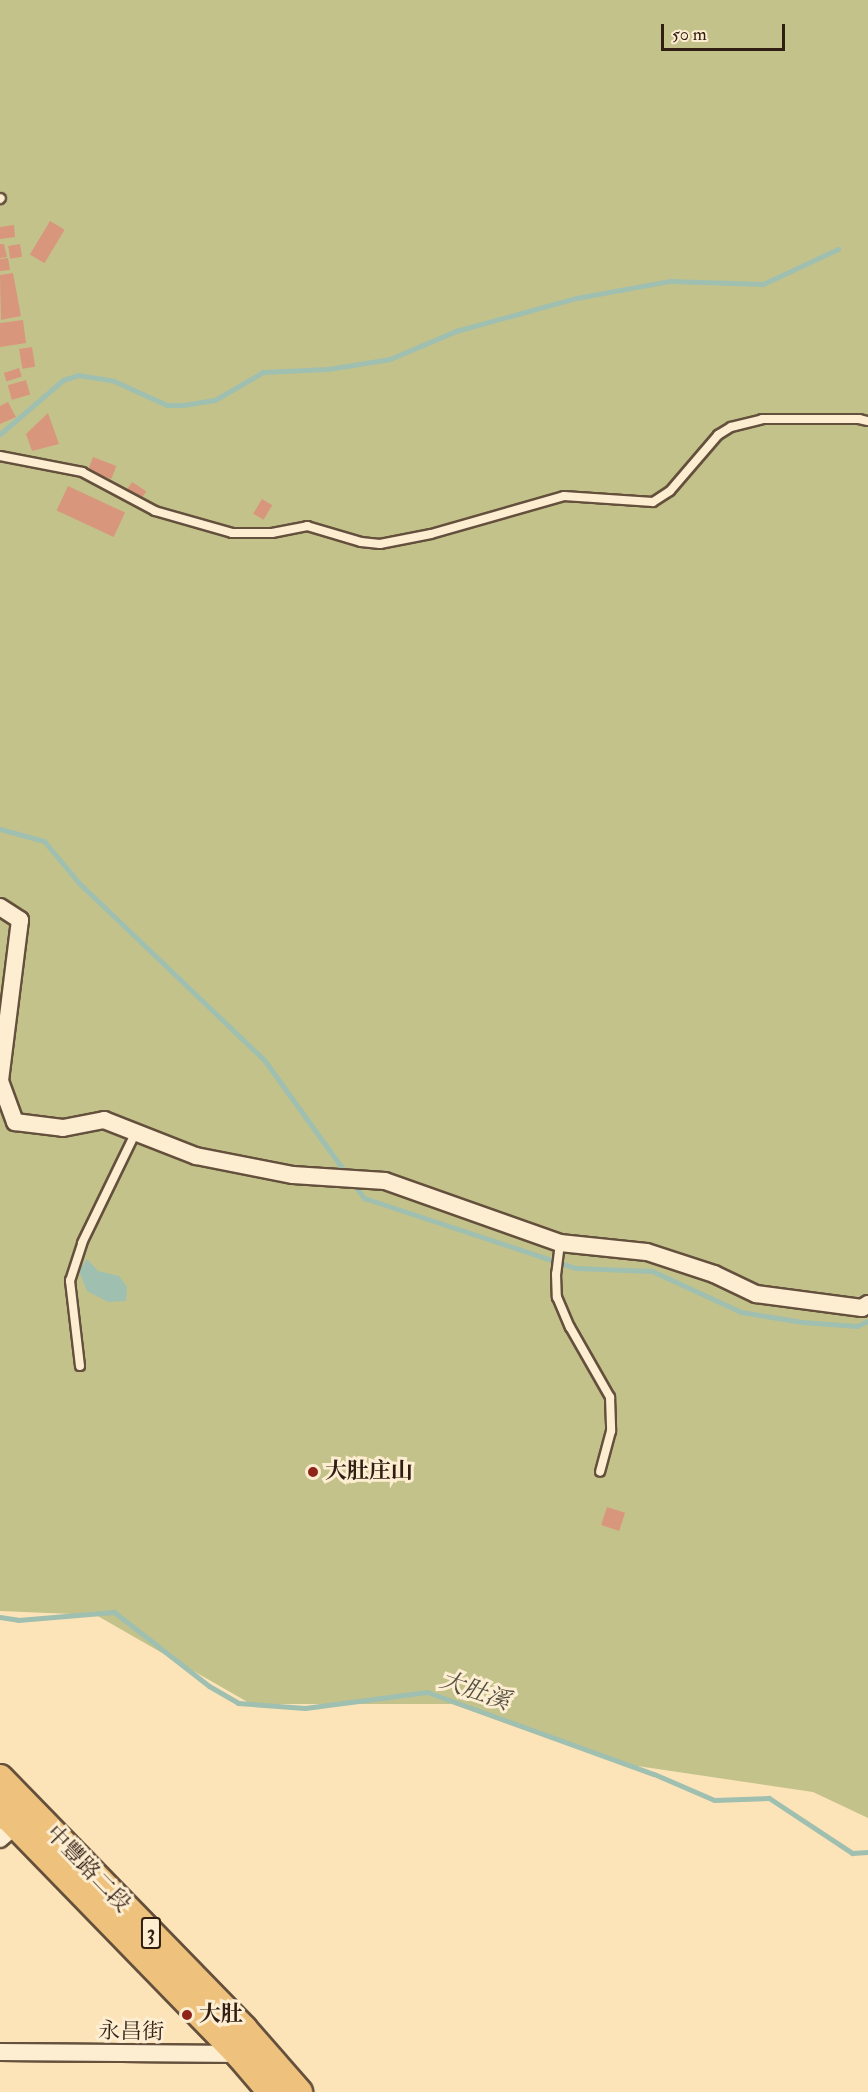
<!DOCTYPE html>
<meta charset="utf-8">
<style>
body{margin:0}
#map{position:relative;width:868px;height:2092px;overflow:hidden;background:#fce4b8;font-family:"IM FELL Double Pica","Noto Serif TC",serif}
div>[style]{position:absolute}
.green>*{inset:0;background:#c4c28b}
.water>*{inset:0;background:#9fbfb0}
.stream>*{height:5px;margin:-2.5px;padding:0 2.5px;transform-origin:2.5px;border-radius:2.5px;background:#9fbfb0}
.building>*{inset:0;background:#d8967d;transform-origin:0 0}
.roads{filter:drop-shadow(2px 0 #64503c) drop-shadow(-2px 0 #64503c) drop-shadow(0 2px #64503c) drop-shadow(0 -2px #64503c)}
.lane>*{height:8px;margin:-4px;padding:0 4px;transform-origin:4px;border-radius:4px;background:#fdedd1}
.street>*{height:16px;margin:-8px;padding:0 8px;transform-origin:8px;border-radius:8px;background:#fdedd1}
.primary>*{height:26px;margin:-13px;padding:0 13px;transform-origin:13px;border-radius:13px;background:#eec27c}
.dots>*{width:16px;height:16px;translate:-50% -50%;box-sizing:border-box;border:3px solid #fdedd1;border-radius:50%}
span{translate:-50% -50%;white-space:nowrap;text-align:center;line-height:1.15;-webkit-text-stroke:6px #fdedd1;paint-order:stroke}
.shield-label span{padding:2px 4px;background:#fdedd1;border:2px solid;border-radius:4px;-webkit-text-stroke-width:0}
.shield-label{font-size:21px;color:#311e12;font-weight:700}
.poi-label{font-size:22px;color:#311e12;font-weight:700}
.left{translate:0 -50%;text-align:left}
.street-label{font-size:22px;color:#311e12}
.water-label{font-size:24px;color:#524e41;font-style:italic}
.scale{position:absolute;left:661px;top:24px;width:124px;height:27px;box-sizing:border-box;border:3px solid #311e12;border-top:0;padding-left:8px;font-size:18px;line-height:21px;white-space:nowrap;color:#311e12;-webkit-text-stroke:4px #fdedd1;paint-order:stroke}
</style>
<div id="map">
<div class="green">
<div style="clip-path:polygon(0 0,868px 0,868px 1818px,813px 1792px,617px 1763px,452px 1704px,251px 1704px,96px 1615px,0 1611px)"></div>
</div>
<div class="water">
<div style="clip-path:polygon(87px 1259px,98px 1271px,119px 1276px,127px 1287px,126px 1301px,108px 1302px,87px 1291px,79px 1271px)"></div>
</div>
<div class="stream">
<div style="left:0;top:434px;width:83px;rotate:-40.6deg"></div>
<div style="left:63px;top:380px;width:16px;rotate:-18deg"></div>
<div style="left:78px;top:375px;width:36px;rotate:9deg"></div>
<div style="left:114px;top:381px;width:58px;rotate:24.4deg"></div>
<div style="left:167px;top:405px;width:16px"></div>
<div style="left:183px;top:405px;width:32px;rotate:-9deg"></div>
<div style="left:215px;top:400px;width:56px;rotate:-30.3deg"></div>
<div style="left:263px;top:372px;width:65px;rotate:-2.6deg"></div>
<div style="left:328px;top:369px;width:63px;rotate:-9.2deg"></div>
<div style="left:390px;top:359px;width:72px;rotate:-23deg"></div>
<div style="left:456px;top:331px;width:124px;rotate:-15.4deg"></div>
<div style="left:576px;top:298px;width:96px;rotate:-10.3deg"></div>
<div style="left:670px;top:281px;width:93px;rotate:1.8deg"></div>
<div style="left:763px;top:284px;width:83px;rotate:-25deg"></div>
<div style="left:0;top:829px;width:46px;rotate:15.3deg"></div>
<div style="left:44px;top:841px;width:55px;rotate:50.2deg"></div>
<div style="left:79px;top:883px;width:257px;rotate:43.7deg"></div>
<div style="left:265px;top:1061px;width:142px;rotate:54.2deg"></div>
<div style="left:353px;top:1183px;width:19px;rotate:54deg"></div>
<div style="left:364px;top:1198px;width:223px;rotate:18.3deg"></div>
<div style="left:576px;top:1268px;width:76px;rotate:2.3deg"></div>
<div style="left:652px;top:1271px;width:98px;rotate:24.7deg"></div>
<div style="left:741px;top:1312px;width:62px;rotate:9.3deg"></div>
<div style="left:802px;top:1322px;width:55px;rotate:4.2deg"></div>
<div style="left:857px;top:1326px;width:12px;rotate:-24deg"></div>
<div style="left:0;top:1617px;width:18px;rotate:9deg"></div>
<div style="left:18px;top:1620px;width:96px;rotate:-4.8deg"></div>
<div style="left:114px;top:1612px;width:120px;rotate:37.9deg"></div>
<div style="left:209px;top:1686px;width:34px;rotate:30deg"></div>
<div style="left:238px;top:1703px;width:67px;rotate:4.3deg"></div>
<div style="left:305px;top:1708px;width:123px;rotate:-7.5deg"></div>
<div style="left:427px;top:1692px;width:241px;rotate:19.9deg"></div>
<div style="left:654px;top:1774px;width:65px;rotate:23.4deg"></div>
<div style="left:714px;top:1800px;width:55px;rotate:-2.1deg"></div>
<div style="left:769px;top:1798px;width:100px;rotate:33.5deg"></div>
<div style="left:852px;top:1853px;width:16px;rotate:-4deg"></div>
</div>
<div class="building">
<div style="left:50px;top:221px;width:17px;height:39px;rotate:31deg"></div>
<div style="clip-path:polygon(14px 225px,15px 237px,0 239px,0 227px)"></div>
<div style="clip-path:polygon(0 244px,4px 244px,7px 257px,0 258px)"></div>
<div style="left:20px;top:244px;width:13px;height:12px;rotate:81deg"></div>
<div style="clip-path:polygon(8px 258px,10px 270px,0 271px,0 259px)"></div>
<div style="clip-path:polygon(13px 273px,21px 316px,1px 320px,0 275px)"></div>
<div style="clip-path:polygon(23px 320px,26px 343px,0 347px,0 323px)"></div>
<div style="left:32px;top:347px;width:20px;height:13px;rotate:81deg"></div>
<div style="left:19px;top:368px;width:9px;height:16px;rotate:72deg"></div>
<div style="left:26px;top:380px;width:15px;height:19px;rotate:74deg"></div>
<div style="clip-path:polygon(8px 402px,16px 417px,0 424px,0 406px)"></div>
<div style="clip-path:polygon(48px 413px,59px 444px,32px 451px,26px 434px)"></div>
<div style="left:93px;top:457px;width:25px;height:14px;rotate:21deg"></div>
<div style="left:132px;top:482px;width:17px;height:11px;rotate:33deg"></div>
<div style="left:68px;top:486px;width:63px;height:27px;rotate:25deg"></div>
<div style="left:262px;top:499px;width:12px;height:17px;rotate:31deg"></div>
<div style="left:607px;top:1507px;width:19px;height:19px;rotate:18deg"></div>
</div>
<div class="roads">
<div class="lane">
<div style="left:0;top:199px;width:1px;rotate:-45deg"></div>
<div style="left:0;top:456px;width:84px;rotate:11deg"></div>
<div style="left:82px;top:472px;width:83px;rotate:28.1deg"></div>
<div style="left:155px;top:511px;width:80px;rotate:15.9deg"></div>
<div style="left:232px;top:533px;width:40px"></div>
<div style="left:272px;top:533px;width:36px;rotate:-11deg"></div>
<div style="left:307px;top:526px;width:56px;rotate:16.5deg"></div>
<div style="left:361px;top:542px;width:19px;rotate:6deg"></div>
<div style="left:380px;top:544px;width:52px;rotate:-11.1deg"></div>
<div style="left:431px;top:534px;width:138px;rotate:-15.9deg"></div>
<div style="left:564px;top:496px;width:89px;rotate:3.9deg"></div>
<div style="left:653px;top:502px;width:20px;rotate:-33deg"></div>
<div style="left:670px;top:491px;width:74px;rotate:-49.4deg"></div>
<div style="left:718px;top:435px;width:15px;rotate:-32deg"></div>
<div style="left:731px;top:427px;width:32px;rotate:-14deg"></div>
<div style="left:762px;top:419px;width:97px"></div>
<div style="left:859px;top:419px;width:9px;rotate:13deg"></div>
<div style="left:560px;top:1243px;width:31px;rotate:97deg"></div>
<div style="left:556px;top:1274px;width:23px;rotate:88deg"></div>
<div style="left:557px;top:1297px;width:33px;rotate:67deg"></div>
<div style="left:570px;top:1327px;width:81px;rotate:60.3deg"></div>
<div style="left:610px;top:1397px;width:34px;rotate:88deg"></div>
<div style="left:611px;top:1431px;width:42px;rotate:105deg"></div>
<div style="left:80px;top:1366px;width:86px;rotate:-96.7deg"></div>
<div style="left:70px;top:1281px;width:40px;rotate:-72deg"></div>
<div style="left:82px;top:1243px;width:123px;rotate:-64.1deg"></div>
</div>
<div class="street">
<div style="left:0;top:907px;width:24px;rotate:33deg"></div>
<div style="left:20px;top:920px;width:162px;rotate:97.1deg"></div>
<div style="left:0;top:1081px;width:44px;rotate:69.9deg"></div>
<div style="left:15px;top:1122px;width:48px;rotate:7.1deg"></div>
<div style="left:63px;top:1128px;width:42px;rotate:-11deg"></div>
<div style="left:104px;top:1120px;width:99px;rotate:21.4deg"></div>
<div style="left:196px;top:1156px;width:99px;rotate:11.1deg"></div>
<div style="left:293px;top:1175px;width:92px;rotate:3.7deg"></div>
<div style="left:385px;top:1181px;width:186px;rotate:19.5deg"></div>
<div style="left:560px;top:1243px;width:87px;rotate:5.9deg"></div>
<div style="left:647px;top:1252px;width:71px;rotate:18.2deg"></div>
<div style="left:714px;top:1274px;width:47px;rotate:25.5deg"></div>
<div style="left:756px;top:1294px;width:107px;rotate:7.5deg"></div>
<div style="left:862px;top:1308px;width:7px;rotate:-34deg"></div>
<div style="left:0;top:1839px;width:29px;rotate:-41deg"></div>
<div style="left:0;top:2052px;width:242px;rotate:0.5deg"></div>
</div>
<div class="primary">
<div style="left:0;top:1778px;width:350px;rotate:45.8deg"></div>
<div style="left:244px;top:2029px;width:84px;rotate:48.9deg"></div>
<div style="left:0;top:1809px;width:344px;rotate:45.8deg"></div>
<div style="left:240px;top:2056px;width:48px;rotate:49.3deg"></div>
</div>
</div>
<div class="dots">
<div style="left:313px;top:1472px;background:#8f2418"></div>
<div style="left:187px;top:2015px;background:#8f2418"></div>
</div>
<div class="shield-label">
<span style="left:151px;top:1933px">3</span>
</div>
<div class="poi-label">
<span class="left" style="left:325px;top:1472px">大肚庄山</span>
<span class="left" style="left:199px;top:2015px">大肚</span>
</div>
<div class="street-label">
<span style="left:88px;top:1869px;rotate:46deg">中豐路二段</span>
<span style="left:131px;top:2032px;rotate:1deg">永昌街</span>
</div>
<div class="water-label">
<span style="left:475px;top:1691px;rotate:19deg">大肚溪</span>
</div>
<div class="scale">50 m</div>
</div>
